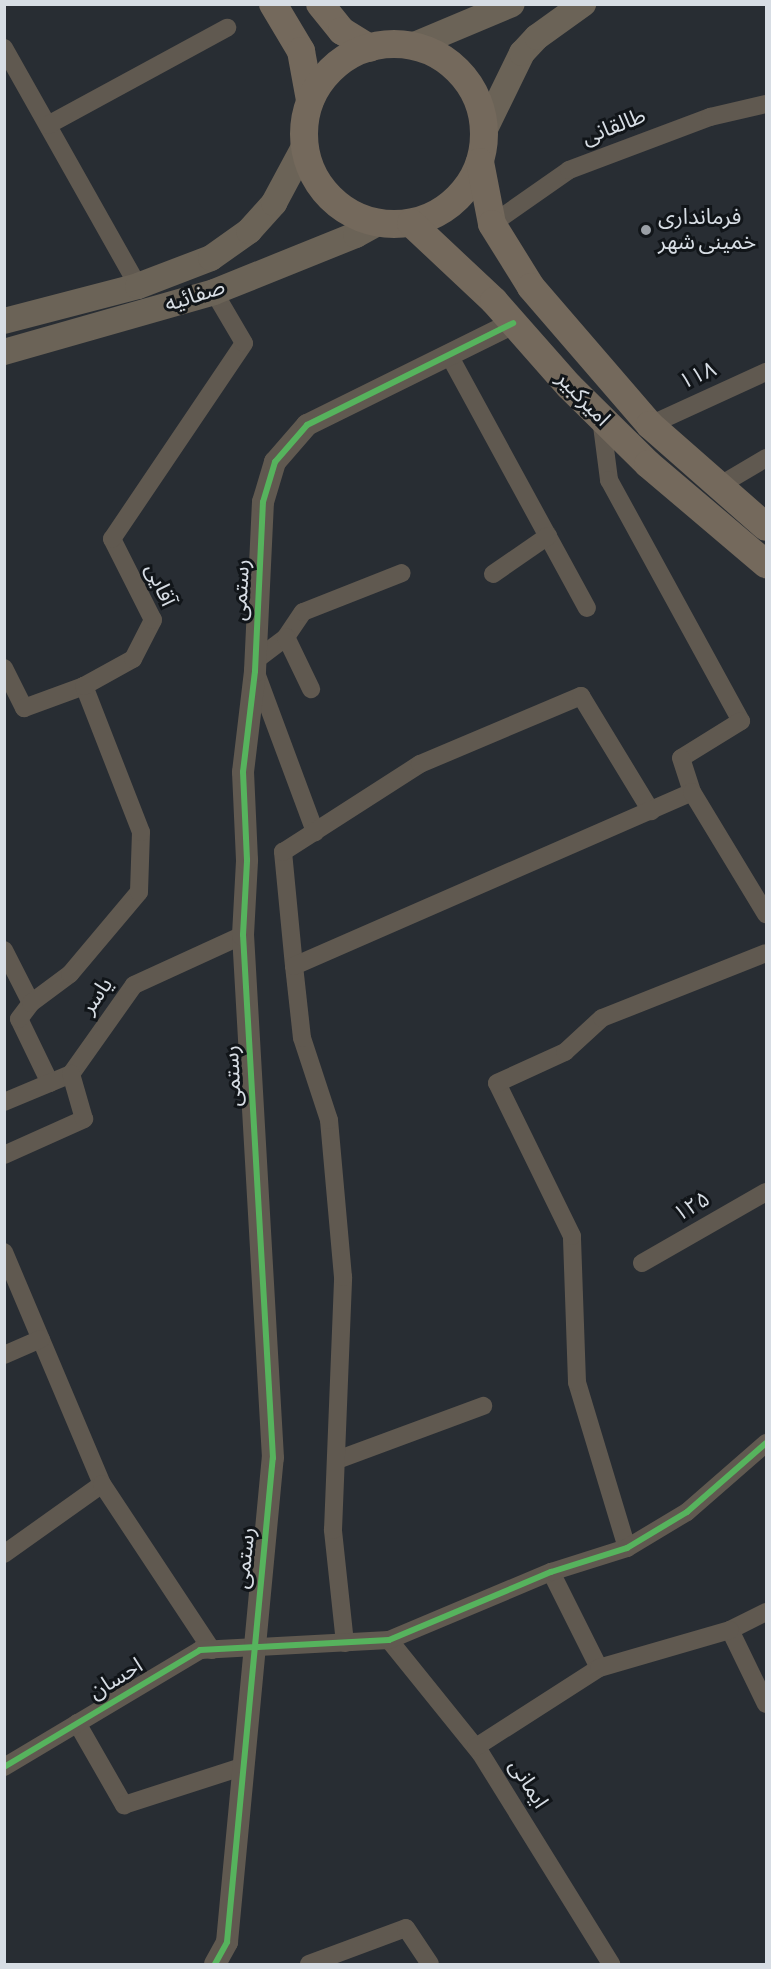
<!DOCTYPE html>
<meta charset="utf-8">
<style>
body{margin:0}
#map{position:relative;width:771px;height:1969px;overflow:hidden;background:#282d33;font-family:"Sofia Sans Condensed","Noto Sans Arabic",sans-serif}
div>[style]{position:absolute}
.minor>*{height:18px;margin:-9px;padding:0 9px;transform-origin:9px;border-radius:9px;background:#605950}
.tertiary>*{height:22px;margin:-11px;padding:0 11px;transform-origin:11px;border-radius:11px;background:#605950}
.secondary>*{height:26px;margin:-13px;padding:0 13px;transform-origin:13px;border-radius:13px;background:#6b6357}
.primary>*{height:28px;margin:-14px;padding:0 14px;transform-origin:14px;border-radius:14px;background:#74695c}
.primary>.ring{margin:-14px;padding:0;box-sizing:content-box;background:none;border:28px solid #74695c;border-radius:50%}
.cycleway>*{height:6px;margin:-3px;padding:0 3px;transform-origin:3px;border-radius:3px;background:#56b35d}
.dots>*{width:16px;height:16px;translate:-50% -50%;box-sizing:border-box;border:3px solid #111519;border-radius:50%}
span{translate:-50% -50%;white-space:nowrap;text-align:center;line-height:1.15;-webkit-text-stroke:6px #111519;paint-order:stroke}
.street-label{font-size:22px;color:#d7dde4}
.poi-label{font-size:22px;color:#d7dde4}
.left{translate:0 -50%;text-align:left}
.frame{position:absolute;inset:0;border:6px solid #d7dde4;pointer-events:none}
</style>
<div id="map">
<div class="minor">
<div style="left:4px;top:48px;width:273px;rotate:60.6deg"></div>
<div style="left:48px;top:125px;width:204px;rotate:-28.5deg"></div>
<div style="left:492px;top:224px;width:94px;rotate:-35deg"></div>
<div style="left:569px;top:170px;width:151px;rotate:-20.6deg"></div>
<div style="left:710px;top:117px;width:57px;rotate:-13.1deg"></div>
<div style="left:449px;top:355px;width:288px;rotate:61.4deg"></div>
<div style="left:601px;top:418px;width:63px;rotate:82.6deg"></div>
<div style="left:609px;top:480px;width:275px;rotate:61.3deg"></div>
<div style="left:741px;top:721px;width:70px;rotate:148.3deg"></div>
<div style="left:681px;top:758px;width:36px;rotate:72deg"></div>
<div style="left:650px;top:425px;width:128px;rotate:-24.6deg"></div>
<div style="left:717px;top:487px;width:57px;rotate:-30.6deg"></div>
<div style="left:493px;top:574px;width:67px;rotate:-34.6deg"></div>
<div style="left:286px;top:637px;width:30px;rotate:-56deg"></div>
<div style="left:303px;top:612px;width:106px;rotate:-21.5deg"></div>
<div style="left:256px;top:660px;width:38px;rotate:-37deg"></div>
<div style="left:286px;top:637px;width:58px;rotate:64.3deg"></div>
<div style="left:4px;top:668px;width:45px;rotate:63.4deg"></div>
<div style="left:24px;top:708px;width:64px;rotate:-20.1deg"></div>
<div style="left:256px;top:673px;width:170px;rotate:69.6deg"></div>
<div style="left:4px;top:950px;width:59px;rotate:63deg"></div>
<div style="left:294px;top:966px;width:115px;rotate:-95.5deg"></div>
<div style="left:283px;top:852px;width:163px;rotate:-32.7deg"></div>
<div style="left:420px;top:764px;width:175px;rotate:-22.9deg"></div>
<div style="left:581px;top:696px;width:135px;rotate:58.7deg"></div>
<div style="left:50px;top:1083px;width:71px;rotate:-115.8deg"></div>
<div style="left:19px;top:1019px;width:20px;rotate:-53deg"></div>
<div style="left:31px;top:1003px;width:49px;rotate:-36.6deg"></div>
<div style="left:70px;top:974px;width:107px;rotate:-49.9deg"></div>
<div style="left:139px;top:892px;width:60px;rotate:-88.1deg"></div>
<div style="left:141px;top:832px;width:157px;rotate:-111.3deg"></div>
<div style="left:84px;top:686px;width:56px;rotate:-28.9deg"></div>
<div style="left:133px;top:659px;width:44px;rotate:-62.9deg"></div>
<div style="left:153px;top:620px;width:91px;rotate:-116.8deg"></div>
<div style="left:112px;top:539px;width:236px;rotate:-56deg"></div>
<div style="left:244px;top:343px;width:59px;rotate:-120.5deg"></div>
<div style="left:4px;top:1102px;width:73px;rotate:-22.7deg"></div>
<div style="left:71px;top:1074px;width:109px;rotate:-54.7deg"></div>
<div style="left:134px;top:985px;width:120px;rotate:-24.6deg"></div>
<div style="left:4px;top:1155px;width:88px;rotate:-24.2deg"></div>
<div style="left:84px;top:1119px;width:47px;rotate:-106.1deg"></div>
<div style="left:4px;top:1252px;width:252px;rotate:67.1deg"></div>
<div style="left:642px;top:1263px;width:143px;rotate:-29.8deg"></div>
<div style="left:4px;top:1355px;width:40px;rotate:-23.4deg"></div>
<div style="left:337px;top:1460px;width:156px;rotate:-20.3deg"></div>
<div style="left:627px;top:1548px;width:173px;rotate:-106.8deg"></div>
<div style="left:577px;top:1382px;width:146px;rotate:-92deg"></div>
<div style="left:572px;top:1236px;width:170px;rotate:-116.1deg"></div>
<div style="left:497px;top:1083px;width:75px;rotate:-24.5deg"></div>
<div style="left:565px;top:1052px;width:50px;rotate:-42.6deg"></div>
<div style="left:602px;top:1018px;width:176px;rotate:-21.6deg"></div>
<div style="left:4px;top:1554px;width:120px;rotate:-35.5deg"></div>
<div style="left:102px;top:1484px;width:199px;rotate:56.5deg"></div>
<div style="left:551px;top:1572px;width:107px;rotate:63.4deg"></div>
<div style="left:766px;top:1612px;width:40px;rotate:153.4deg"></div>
<div style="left:730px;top:1630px;width:82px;rotate:64.1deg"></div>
<div style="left:389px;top:1640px;width:146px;rotate:51.1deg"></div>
<div style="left:481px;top:1754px;width:247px;rotate:58.2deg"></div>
<div style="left:345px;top:1643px;width:114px;rotate:-96.1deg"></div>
<div style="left:333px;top:1530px;width:253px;rotate:-87.7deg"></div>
<div style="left:343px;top:1277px;width:158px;rotate:-95.1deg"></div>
<div style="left:329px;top:1120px;width:86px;rotate:-108.2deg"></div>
<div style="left:302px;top:1038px;width:72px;rotate:-96.3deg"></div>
<div style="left:294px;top:966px;width:434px;rotate:-23.6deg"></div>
<div style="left:692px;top:792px;width:143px;rotate:58.8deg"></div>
<div style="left:77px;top:1723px;width:95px;rotate:60.2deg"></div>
<div style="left:124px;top:1805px;width:124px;rotate:-17.9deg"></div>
<div style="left:476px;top:1747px;width:146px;rotate:-32.7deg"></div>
<div style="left:599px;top:1668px;width:136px;rotate:-16.2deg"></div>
<div style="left:4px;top:1767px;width:228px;rotate:-30.8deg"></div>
<div style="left:200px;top:1650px;width:189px;rotate:-3deg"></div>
<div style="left:389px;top:1640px;width:176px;rotate:-22.8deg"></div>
<div style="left:551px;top:1572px;width:80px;rotate:-17.5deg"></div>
<div style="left:627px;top:1548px;width:70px;rotate:-31deg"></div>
<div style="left:687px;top:1512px;width:105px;rotate:-41.1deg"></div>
<div style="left:309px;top:1964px;width:103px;rotate:-20.4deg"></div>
<div style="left:406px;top:1928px;width:43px;rotate:56.3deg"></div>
</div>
<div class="tertiary">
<div style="left:215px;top:1964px;width:25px;rotate:-61deg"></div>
<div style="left:227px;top:1942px;width:486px;rotate:-84.6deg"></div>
<div style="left:273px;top:1458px;width:524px;rotate:-93.28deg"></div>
<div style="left:243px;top:935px;width:75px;rotate:-86.9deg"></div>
<div style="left:247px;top:860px;width:88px;rotate:-92.6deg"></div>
<div style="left:243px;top:772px;width:102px;rotate:-83.2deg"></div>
<div style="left:255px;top:671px;width:169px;rotate:-87.3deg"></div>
<div style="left:263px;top:502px;width:42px;rotate:-73.3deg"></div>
<div style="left:275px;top:462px;width:49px;rotate:-49.1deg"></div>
<div style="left:307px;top:425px;width:230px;rotate:-26.3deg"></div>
</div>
<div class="secondary">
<div style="left:412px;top:46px;width:108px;rotate:-22.8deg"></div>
<div style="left:484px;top:131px;width:87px;rotate:-64deg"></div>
<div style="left:522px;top:53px;width:22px;rotate:-47deg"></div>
<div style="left:537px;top:37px;width:57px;rotate:-35.7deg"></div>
<div style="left:4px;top:321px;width:138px;rotate:-14.6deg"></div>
<div style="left:138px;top:286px;width:78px;rotate:-21deg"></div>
<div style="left:211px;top:258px;width:47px;rotate:-35.4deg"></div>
<div style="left:249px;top:231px;width:38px;rotate:-48deg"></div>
<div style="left:274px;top:203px;width:64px;rotate:-61.8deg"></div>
<div style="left:4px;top:352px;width:218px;rotate:-15.9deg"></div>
<div style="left:214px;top:292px;width:153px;rotate:-21.9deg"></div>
<div style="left:356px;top:235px;width:26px;rotate:-29deg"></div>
</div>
<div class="primary">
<div style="left:273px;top:4px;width:55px;rotate:59.2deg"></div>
<div style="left:301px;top:51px;width:50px;rotate:79.6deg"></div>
<div style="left:320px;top:4px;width:35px;rotate:51deg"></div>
<div style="left:342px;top:31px;width:32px;rotate:32deg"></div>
<div class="ring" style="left:304px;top:44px;width:152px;height:152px"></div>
<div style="left:480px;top:162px;width:63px;rotate:79deg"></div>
<div style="left:492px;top:224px;width:74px;rotate:58.2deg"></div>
<div style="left:531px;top:287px;width:182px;rotate:49.2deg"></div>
<div style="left:650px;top:425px;width:154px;rotate:41.3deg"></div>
<div style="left:411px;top:223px;width:114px;rotate:43.2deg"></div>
<div style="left:494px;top:301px;width:113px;rotate:48.6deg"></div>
<div style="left:569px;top:386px;width:111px;rotate:44.6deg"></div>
<div style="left:648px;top:464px;width:155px;rotate:40.3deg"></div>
</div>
<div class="cycleway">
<div style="left:4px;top:1767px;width:228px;rotate:-30.8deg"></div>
<div style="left:200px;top:1650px;width:189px;rotate:-3deg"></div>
<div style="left:389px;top:1640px;width:176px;rotate:-22.8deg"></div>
<div style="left:551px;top:1572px;width:80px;rotate:-17.5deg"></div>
<div style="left:627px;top:1548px;width:70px;rotate:-31deg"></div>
<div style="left:687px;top:1512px;width:105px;rotate:-41.1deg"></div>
<div style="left:215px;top:1964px;width:25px;rotate:-61deg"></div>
<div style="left:227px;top:1942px;width:486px;rotate:-84.6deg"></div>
<div style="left:273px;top:1458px;width:524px;rotate:-93.28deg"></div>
<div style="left:243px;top:935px;width:75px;rotate:-86.9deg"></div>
<div style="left:247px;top:860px;width:88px;rotate:-92.6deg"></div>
<div style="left:243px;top:772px;width:102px;rotate:-83.2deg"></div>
<div style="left:255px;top:671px;width:169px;rotate:-87.3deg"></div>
<div style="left:263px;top:502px;width:42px;rotate:-73.3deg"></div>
<div style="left:275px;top:462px;width:49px;rotate:-49.1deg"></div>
<div style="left:307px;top:425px;width:230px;rotate:-26.3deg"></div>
</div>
<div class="dots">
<div style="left:646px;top:230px;background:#9a9fa6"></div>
</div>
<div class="street-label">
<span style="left:614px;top:127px;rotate:-21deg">طالقانی</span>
<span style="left:195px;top:296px;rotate:-18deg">صفائیه</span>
<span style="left:698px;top:376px;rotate:-24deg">۱۱۸</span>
<span style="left:583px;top:399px;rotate:46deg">امیرکبیر</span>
<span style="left:160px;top:585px;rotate:66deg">آقایی</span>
<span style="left:241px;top:590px;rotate:-87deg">رستمی</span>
<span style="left:97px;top:996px;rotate:-55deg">یاسر</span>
<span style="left:233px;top:1076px;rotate:-93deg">رستمی</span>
<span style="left:692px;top:1207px;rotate:-30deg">۱۲۵</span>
<span style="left:245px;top:1558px;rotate:-84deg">رستمی</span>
<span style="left:116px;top:1679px;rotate:-31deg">احسان</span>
<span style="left:528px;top:1784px;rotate:58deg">ایمانی</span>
</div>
<div class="poi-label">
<span class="left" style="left:658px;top:230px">فرمانداری<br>خمینی شهر</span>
</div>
<div class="frame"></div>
</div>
